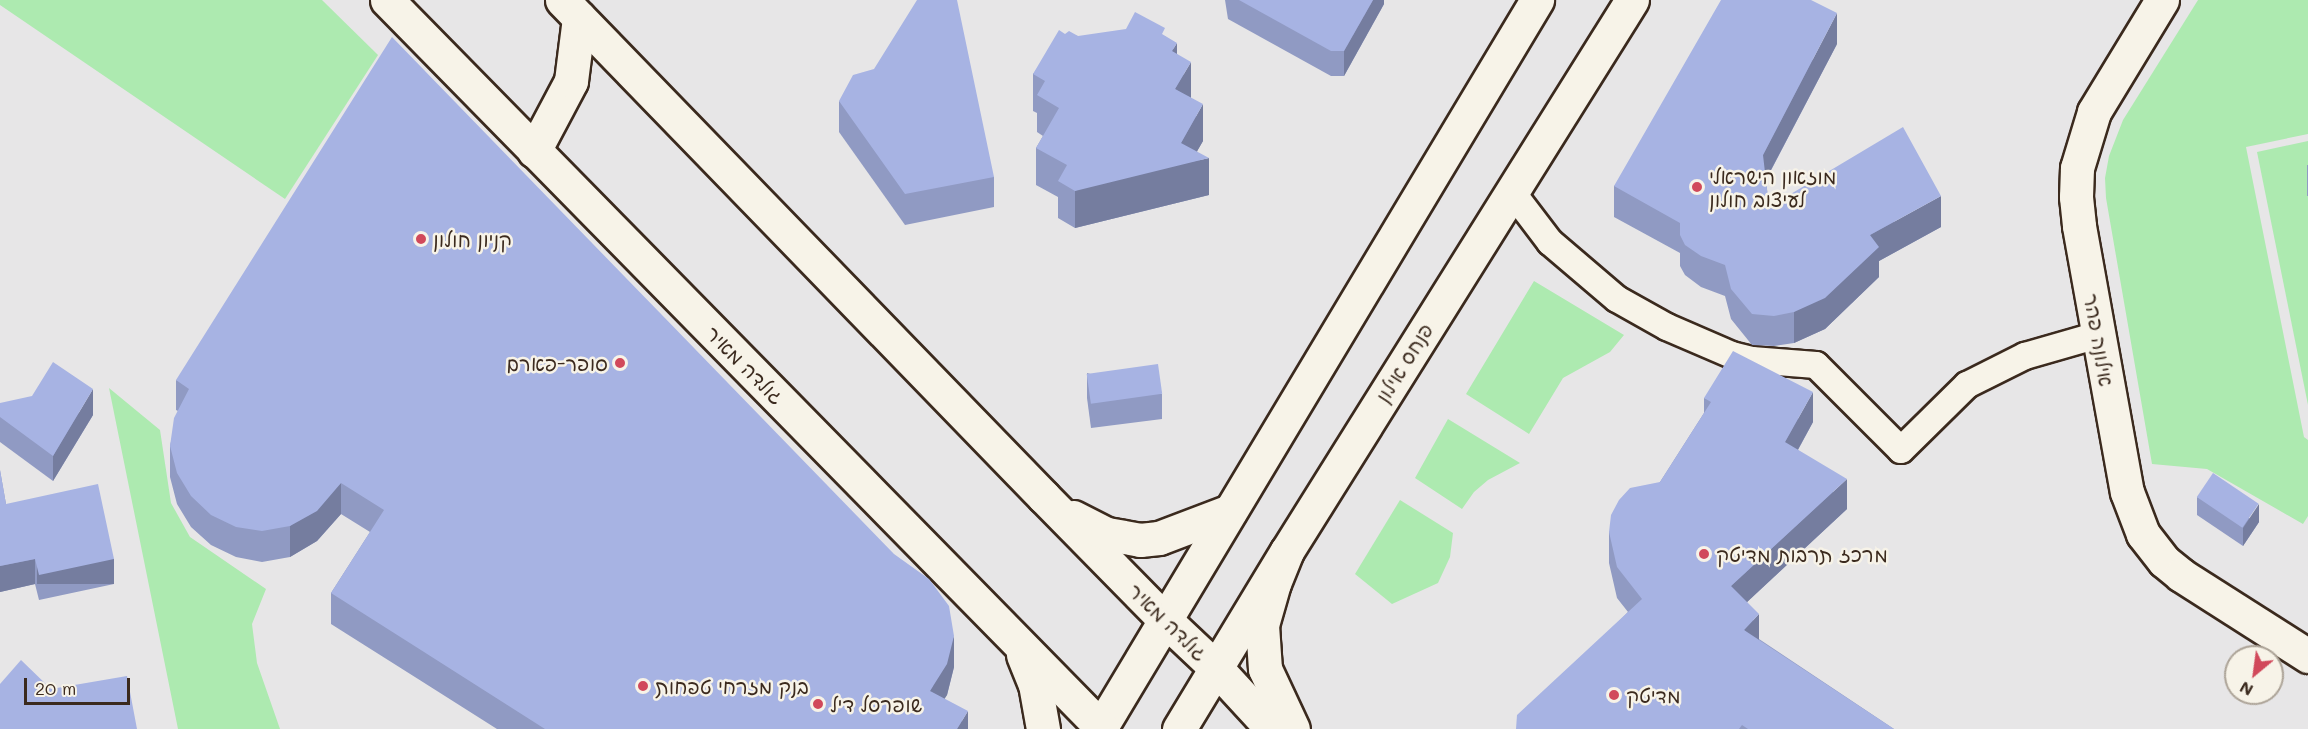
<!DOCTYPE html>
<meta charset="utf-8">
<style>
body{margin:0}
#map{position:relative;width:2308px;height:729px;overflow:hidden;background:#e7e6e7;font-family:Mali,"Playpen Sans Hebrew",sans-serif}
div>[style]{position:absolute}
.green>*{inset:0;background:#adeab0}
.roads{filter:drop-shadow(2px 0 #3b2a1e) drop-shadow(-2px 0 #3b2a1e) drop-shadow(0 2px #3b2a1e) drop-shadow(0 -2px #3b2a1e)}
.pedestrian>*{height:26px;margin:-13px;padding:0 13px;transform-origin:13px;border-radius:13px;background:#f7f3e8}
.minor>*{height:33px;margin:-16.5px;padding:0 16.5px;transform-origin:16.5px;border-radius:16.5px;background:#f7f3e8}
.tertiary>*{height:33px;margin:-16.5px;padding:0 16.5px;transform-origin:16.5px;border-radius:16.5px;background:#f7f3e8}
.secondary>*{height:33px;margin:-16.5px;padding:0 16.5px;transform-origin:16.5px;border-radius:16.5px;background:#f7f3e8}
.wall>*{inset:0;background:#909ac3;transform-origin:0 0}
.shaded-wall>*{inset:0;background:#757d9f;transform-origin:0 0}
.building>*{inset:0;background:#a7b3e3;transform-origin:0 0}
.dots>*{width:16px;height:16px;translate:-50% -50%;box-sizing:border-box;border:3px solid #f7f3e8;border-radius:50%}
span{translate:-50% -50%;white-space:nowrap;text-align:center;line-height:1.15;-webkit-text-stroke:5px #f7f3e8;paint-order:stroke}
.poi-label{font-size:20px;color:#3b2a1e}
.left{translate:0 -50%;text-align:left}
.right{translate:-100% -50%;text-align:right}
.street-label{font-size:20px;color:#3b2a1e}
.north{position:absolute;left:2224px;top:645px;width:60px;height:60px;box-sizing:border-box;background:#f7f3e8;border:2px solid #aca397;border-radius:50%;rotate:209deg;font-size:16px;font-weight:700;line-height:24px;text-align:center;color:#3b2a1e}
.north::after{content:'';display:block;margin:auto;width:21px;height:27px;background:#d1495b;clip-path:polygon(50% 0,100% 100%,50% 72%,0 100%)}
.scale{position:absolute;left:24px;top:678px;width:106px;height:27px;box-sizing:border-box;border:3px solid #3b2a1e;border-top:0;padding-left:8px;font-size:18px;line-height:21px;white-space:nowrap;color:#3b2a1e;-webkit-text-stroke:4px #f7f3e8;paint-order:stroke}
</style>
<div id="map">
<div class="green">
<div style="clip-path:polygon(0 0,322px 0,378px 55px,285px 199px,0 5px)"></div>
<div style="clip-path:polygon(2198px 0,2308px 0,2308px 134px,2246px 147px,2304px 437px,2308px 440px,2308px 516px,2303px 524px,2207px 469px,2152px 464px,2106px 198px,2105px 178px,2109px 156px,2123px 120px)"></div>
<div style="clip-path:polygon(2308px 141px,2308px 405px,2257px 152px)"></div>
<div style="clip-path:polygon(1534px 281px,1624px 335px,1610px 352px,1563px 378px,1529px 434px,1466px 394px)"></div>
<div style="clip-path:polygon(109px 388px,160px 430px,171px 503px,190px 537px,266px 589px,252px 624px,257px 663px,280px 729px,178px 729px)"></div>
<div style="clip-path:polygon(1448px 419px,1520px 463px,1488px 480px,1474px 492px,1462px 509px,1415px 478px)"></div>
<div style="clip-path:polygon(1400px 500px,1453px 533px,1450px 557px,1438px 583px,1392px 604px,1355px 574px)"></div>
</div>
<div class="roads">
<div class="pedestrian">
<div style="left:1512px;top:192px;width:63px;rotate:52.8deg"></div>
<div style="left:1550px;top:242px;width:88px;rotate:40.4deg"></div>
<div style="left:1617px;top:299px;width:57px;rotate:29.2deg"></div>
<div style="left:1667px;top:327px;width:71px;rotate:23.3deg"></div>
<div style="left:1732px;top:355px;width:21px;rotate:14deg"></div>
<div style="left:1752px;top:360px;width:64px;rotate:4.5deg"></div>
<div style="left:1816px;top:365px;width:120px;rotate:45deg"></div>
<div style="left:1901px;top:450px;width:93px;rotate:-44.6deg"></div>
<div style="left:1967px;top:385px;width:65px;rotate:-26.6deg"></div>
<div style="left:2025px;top:356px;width:76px;rotate:-16deg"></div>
</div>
<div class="minor">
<div style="left:2162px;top:0;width:131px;rotate:121.3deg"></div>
<div style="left:2094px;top:112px;width:59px;rotate:106.9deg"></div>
<div style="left:2077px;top:168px;width:29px;rotate:92deg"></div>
<div style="left:2076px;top:197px;width:29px;rotate:84deg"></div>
<div style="left:2079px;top:226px;width:270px;rotate:79.8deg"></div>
<div style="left:2127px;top:492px;width:45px;rotate:69.1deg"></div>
<div style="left:2143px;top:534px;width:34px;rotate:52deg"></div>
<div style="left:2164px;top:561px;width:22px;rotate:39deg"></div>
<div style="left:2181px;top:575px;width:151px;rotate:32.5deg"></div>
</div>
<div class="tertiary">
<div style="left:1101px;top:727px;width:848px;rotate:-59.05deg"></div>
<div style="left:1179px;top:729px;width:208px;rotate:-58.8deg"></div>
<div style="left:1287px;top:551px;width:650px;rotate:-57.95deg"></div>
</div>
<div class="secondary">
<div style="left:387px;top:0;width:1022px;rotate:45.52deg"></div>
<div style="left:562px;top:0;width:692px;rotate:45.88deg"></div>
<div style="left:1044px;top:497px;width:171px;rotate:45.5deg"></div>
<div style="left:1164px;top:619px;width:71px;rotate:43.3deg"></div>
<div style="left:1216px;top:668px;width:83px;rotate:47.4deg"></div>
<div style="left:534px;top:151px;width:79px;rotate:-62.1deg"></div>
<div style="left:571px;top:81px;width:64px;rotate:-82.8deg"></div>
<div style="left:1073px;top:517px;width:38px;rotate:27deg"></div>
<div style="left:1107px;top:534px;width:34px;rotate:10deg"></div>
<div style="left:1140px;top:540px;width:19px;rotate:-6deg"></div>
<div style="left:1159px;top:538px;width:76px;rotate:-20.8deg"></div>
<div style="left:1287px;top:551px;width:35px;rotate:112deg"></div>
<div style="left:1274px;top:583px;width:44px;rotate:105.9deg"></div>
<div style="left:1262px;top:625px;width:44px;rotate:86.1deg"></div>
<div style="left:1265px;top:669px;width:66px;rotate:65deg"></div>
<div style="left:1023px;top:655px;width:31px;rotate:68deg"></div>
<div style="left:1035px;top:684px;width:46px;rotate:79.9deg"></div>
</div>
</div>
<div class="wall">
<div style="clip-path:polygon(1225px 0,1384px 0,1384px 4px,1344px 76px,1331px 76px,1228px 19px)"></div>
<div style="clip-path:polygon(1065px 34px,1078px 36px,1165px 36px,1177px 54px,1191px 98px,1203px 141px,1197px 151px,1209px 195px,1075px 228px,1058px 218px,1058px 197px,1036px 185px,1036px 148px,1043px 136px,1037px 132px,1037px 113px,1033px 111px,1033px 74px)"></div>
<div style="clip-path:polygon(1837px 44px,1766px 180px,1769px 207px,1941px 227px,1879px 261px,1879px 277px,1825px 329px,1794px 343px,1774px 346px,1752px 345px,1731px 319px,1725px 296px,1701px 287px,1685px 275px,1680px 266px,1680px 253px,1614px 217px,1614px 186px)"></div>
<div style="clip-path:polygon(839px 101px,994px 177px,994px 207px,905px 225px,839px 132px)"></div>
<div style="left:2307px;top:165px;width:1px;height:31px"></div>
<div style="clip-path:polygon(1087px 373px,1162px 394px,1162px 419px,1091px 428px,1087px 398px)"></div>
<div style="clip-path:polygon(176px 380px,954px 667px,947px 695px,944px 698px,968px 729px,497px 729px,331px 624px,331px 593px,370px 532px,341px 514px,317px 541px,290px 557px,262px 562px,236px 557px,211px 545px,191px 527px,177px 504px,170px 477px,170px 446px,178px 411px,176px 410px)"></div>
<div style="clip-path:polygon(1704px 398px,1813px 422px,1798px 450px,1847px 509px,1747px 602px,1759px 639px,1894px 729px,1516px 729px,1628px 612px,1617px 598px,1609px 563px,1609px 532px,1660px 482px,1704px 413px)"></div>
<div style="clip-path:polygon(0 403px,93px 415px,53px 481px,0 442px)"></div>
<div style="clip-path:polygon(0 470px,6px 504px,114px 584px,39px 600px,35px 584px,0 592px)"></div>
<div style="clip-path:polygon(2197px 497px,2259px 522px,2243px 546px,2197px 515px)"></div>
</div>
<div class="shaded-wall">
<div style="clip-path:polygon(1373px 0,1384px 0,1384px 4px,1344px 76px,1344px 51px)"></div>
<div style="clip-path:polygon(1837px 13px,1837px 44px,1763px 185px,1763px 155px)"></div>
<div style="clip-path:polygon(1177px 43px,1177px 80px,1172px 51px)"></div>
<div style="clip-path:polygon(1191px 62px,1191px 99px,1175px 89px)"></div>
<div style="clip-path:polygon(1203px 104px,1203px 141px,1191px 162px,1209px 158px,1209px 195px,1075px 228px,1075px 191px,1181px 143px)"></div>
<div style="clip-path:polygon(1941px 196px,1941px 227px,1879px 261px,1879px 277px,1825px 329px,1794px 343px,1794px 312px,1870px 235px)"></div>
<div style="clip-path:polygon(93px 389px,93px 415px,53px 481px,53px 456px)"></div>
<div style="clip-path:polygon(1813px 392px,1813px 422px,1785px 473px,1785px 442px)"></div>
<div style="clip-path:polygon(1847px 479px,1847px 509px,1731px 617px,1731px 586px)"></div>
<div style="clip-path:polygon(341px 483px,341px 514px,317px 541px,290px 557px,290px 526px)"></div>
<div style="clip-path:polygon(2259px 504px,2259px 522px,2243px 546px,2243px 528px)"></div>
<div style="clip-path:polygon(35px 559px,35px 584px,0 592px,0 566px)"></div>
<div style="left:114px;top:559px;width:25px;height:77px;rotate:90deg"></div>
<div style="clip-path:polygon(1759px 614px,1759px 644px,1744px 630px)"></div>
<div style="clip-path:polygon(954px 636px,954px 667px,947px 695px,930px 722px,930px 691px)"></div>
<div style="clip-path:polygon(968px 711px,968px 729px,957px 729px)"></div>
</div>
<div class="building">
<div style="clip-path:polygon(917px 0,957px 0,994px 177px,905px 194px,839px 101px,853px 75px,874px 69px)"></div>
<div style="clip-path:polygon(1239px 0,1373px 0,1344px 51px,1331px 51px)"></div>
<div style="clip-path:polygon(1721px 0,1811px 0,1837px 13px,1763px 155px,1769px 207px,1903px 127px,1941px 196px,1870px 235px,1879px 247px,1825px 298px,1794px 312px,1774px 316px,1752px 314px,1731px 289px,1725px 265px,1701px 256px,1685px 245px,1680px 235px,1680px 223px,1614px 186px)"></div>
<div style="clip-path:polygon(1135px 12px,1165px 28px,1162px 34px,1177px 43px,1172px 51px,1191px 62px,1175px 89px,1203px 104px,1181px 143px,1209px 158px,1075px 191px,1058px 181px,1067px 165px,1036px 148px,1059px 108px,1037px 95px,1045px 81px,1033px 74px,1059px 30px,1065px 34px,1069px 31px,1078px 36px,1126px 29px)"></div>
<div style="clip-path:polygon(392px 37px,894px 554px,929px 579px,949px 606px,954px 636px,947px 664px,930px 691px,968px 711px,957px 729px,545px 729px,331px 593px,384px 510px,341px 483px,317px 511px,290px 526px,262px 531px,236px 527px,211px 515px,191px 496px,177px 473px,170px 446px,174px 418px,189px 389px,176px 380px)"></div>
<div style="clip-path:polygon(1733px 351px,1813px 392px,1785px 442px,1847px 479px,1731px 586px,1759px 614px,1744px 630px,1894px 729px,1748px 729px,1742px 725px,1739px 729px,1516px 729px,1517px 715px,1642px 599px,1617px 567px,1609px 532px,1611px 515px,1619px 500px,1630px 488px,1660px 482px,1711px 402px,1704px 398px)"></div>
<div style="clip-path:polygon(53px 362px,93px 389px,53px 456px,0 417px,0 403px,32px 396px)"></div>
<div style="left:1158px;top:364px;width:30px;height:72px;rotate:82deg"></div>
<div style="clip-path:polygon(0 470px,6px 504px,98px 484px,114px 559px,39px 575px,35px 559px,0 566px)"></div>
<div style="left:2213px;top:473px;width:55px;height:29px;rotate:34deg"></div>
<div style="clip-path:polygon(21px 660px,51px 689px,127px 676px,137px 729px,0 729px,0 684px)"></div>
</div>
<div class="dots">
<div style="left:1697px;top:187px;background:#d1495b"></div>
<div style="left:421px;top:239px;background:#d1495b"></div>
<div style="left:620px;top:363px;background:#d1495b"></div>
<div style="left:1704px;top:554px;background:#d1495b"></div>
<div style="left:643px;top:686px;background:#d1495b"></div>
<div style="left:1614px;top:695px;background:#d1495b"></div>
<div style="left:818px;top:704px;background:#d1495b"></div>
</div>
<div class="poi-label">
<span class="left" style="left:1709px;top:188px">מוזאון הישראלי<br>לעיצוב חולון</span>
<span class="left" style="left:433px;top:239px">קניון חולון</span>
<span class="right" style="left:608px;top:363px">סופר-פארם</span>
<span class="left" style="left:1716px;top:554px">מרכז תרבות מדיטק</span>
<span class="left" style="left:655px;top:686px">בנק מזרחי טפחות</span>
<span class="left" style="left:1626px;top:695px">מדיטק</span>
<span class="left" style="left:830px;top:704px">שופרסל דיל</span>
</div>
<div class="street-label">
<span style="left:2099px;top:340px;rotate:80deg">אילונה פהר</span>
<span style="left:1404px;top:363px;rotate:-58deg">פנחס אילון</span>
<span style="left:745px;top:365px;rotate:45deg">גולדה מאיר</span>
<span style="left:1168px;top:622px;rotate:44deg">גולדה מאיר</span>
</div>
<div class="north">N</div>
<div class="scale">20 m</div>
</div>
